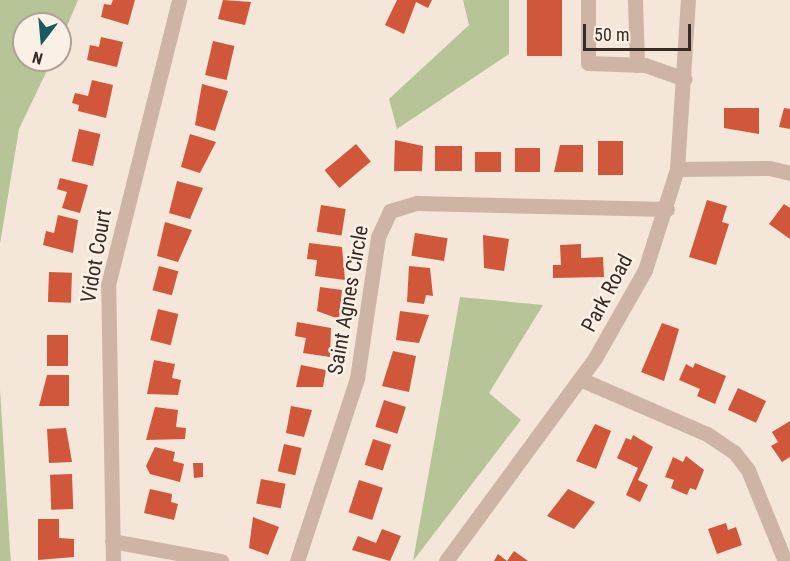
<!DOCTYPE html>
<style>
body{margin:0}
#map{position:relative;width:790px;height:561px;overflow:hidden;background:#f4e6d9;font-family:"Roboto Condensed",sans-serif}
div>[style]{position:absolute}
.green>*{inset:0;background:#b7c498}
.building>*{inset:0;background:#d1573a;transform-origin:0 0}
.minor>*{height:15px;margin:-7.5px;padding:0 7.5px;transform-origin:7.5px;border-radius:7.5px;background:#cdb4a4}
span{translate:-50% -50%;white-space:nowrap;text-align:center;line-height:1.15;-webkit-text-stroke:5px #fbf0e6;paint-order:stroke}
.street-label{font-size:21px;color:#372b26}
.north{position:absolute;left:12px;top:12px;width:60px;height:60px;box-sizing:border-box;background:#fbf0e6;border:2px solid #ada199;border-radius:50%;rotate:196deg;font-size:16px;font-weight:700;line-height:24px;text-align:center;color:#372b26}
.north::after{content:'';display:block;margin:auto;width:21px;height:27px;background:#185b5c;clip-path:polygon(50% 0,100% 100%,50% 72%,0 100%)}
.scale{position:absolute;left:583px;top:24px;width:108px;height:27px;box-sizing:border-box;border:3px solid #372b26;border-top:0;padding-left:8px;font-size:18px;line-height:21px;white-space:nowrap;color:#372b26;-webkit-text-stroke:4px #fbf0e6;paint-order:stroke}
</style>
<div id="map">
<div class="green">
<div style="clip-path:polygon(0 0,78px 0,60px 43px,60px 24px,24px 24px,24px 60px,52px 60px,19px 129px,0 244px)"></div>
<div style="clip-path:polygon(463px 0,509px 0,509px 54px,397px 129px,389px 99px,469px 25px)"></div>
<div style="clip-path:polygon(460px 297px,543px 305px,489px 393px,521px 420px,413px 561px)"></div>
<div style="clip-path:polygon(0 389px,10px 550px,11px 561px,0 561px)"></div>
</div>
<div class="building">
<div style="clip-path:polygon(113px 0,135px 0,128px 25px,101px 17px,104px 4px,111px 5px)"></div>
<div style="clip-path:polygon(223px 0,251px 2px,245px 25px,218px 19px)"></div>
<div style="clip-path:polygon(397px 0,432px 0,428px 8px,416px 2px,404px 34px,385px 25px)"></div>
<div style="left:527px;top:0;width:35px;height:56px"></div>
<div style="clip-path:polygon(101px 37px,123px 42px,117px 67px,87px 60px,90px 45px,99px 47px)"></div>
<div style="left:213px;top:41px;width:22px;height:35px;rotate:13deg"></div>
<div style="clip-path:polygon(92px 80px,113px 85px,106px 118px,78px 111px,79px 105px,72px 103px,75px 93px,88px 96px)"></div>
<div style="clip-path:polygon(202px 84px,228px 91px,215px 131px,195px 125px)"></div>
<div style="clip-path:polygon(724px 108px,759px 108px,759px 134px,724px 128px)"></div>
<div style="clip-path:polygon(784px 108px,790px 109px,790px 129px,779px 127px)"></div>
<div style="left:79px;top:129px;width:22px;height:33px;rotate:13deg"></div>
<div style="clip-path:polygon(190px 134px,216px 142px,200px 173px,181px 167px)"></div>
<div style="clip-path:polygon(395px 140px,423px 146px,422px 171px,394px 171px)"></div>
<div style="left:598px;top:141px;width:25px;height:34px"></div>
<div style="left:356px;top:144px;width:23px;height:41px;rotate:50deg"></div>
<div style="clip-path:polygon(560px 145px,583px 145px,583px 172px,554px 172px)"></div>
<div style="left:435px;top:146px;width:27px;height:25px"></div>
<div style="left:515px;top:148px;width:25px;height:24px"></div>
<div style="left:475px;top:152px;width:26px;height:20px"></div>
<div style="clip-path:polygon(60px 178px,88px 185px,80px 213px,62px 208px,67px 192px,57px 189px)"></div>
<div style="clip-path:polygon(177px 181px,203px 188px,190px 219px,169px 213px)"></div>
<div style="clip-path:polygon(707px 200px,727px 206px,722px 222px,729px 224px,716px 265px,689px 257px)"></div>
<div style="clip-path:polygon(784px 204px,790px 208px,790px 239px,769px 224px)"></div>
<div style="left:321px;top:205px;width:25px;height:27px;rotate:9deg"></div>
<div style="clip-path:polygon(58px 215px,78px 220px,73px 253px,43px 245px,46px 231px,54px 233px)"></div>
<div style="clip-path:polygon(165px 222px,192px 230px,178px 262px,157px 256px)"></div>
<div style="left:415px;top:233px;width:33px;height:23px;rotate:9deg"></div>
<div style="clip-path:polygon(483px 235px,509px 239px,504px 271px,484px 268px)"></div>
<div style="clip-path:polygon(309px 243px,342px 247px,345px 280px,315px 276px,317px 260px,307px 259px)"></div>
<div style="clip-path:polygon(581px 244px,581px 258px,603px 257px,604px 277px,553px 278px,553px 265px,561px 265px,560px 245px)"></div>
<div style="left:159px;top:266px;width:20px;height:25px;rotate:15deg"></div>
<div style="clip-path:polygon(409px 266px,430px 268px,433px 296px,426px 295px,424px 304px,407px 302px)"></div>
<div style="left:49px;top:272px;width:23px;height:30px;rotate:2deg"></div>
<div style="clip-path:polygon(320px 287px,342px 290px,339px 319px,317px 311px)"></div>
<div style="left:158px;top:309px;width:21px;height:32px;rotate:14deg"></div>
<div style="clip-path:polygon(400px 311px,429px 315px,419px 343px,396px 340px)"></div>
<div style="clip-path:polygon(297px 322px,331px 328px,330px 357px,303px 353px,306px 338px,295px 336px)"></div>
<div style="clip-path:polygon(662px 323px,679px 329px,664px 381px,641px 372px)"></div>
<div style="left:47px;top:335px;width:21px;height:31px"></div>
<div style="clip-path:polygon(393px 351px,416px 356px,409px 392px,382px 386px)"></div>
<div style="clip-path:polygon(154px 360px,175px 364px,172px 378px,181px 380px,178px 395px,147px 394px)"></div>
<div style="clip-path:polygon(695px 363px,726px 376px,715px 404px,697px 396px,700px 389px,679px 380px,686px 364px,693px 368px)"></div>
<div style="clip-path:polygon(301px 365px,326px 370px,323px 387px,296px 387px)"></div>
<div style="clip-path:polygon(47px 375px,69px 375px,69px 406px,39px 406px)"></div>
<div style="left:738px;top:388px;width:31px;height:24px;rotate:25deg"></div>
<div style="left:384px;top:400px;width:23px;height:28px;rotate:18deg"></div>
<div style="clip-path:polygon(291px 406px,312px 410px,304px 437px,286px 433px)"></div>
<div style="clip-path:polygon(155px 407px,178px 410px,176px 427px,186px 428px,185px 439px,146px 440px)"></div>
<div style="clip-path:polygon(790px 421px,790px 457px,782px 462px,771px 446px,778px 442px,772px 432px)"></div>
<div style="clip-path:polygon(595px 424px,611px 431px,596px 469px,576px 461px)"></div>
<div style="clip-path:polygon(66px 428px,72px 462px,49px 463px,47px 429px)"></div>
<div style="clip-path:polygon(633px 435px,653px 447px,638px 480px,648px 485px,640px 502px,626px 495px,638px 468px,617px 458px,626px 438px,631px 440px)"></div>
<div style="left:373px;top:439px;width:19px;height:27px;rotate:18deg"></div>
<div style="left:284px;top:444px;width:18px;height:28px;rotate:13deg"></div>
<div style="clip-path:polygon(155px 447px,175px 452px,173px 461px,184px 464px,180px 482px,150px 474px,146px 466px)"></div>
<div style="clip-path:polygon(686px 456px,704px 470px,696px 490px,690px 488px,687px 495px,671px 488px,674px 480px,665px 477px,673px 457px,683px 462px)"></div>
<div style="clip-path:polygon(193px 463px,203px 463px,203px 477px,194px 478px)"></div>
<div style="left:72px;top:474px;width:35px;height:22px;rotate:88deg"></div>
<div style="left:261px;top:479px;width:25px;height:25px;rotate:11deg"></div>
<div style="left:359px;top:480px;width:25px;height:34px;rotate:18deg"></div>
<div style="clip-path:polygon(150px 489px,172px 494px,171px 502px,178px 504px,174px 520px,144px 513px)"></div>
<div style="clip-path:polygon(568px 489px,595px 502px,574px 529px,547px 516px)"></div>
<div style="clip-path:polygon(253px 517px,279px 527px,268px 555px,249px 548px)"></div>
<div style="clip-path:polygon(38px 519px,59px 519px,59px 538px,74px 539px,74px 557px,38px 560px)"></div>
<div style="clip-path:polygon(726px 523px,728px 530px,736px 527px,742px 545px,717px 554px,708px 529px)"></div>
<div style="clip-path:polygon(382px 529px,401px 536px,390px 561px,352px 550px,358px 536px,376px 543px)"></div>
<div style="clip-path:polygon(514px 551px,528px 561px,494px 561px,498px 554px,507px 561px)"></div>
</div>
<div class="minor">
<div style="left:588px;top:0;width:63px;rotate:90deg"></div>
<div style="left:588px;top:63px;width:57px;rotate:2deg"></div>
<div style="left:645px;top:65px;width:42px;rotate:19.3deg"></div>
<div style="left:635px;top:0;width:65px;rotate:88.2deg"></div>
<div style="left:677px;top:169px;width:92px;rotate:-0.6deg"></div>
<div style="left:769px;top:168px;width:22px;rotate:13deg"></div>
<div style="left:580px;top:379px;width:138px;rotate:23.4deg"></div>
<div style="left:707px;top:434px;width:32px;rotate:34deg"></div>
<div style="left:734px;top:452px;width:23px;rotate:52deg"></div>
<div style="left:748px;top:470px;width:98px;rotate:67.9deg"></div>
<div style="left:112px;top:541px;width:111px;rotate:10.4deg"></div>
<div style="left:113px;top:561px;width:276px;rotate:-91deg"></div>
<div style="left:108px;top:285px;width:294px;rotate:-76deg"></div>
<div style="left:297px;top:561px;width:193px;rotate:-71.8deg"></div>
<div style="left:357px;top:378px;width:143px;rotate:-81.5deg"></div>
<div style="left:378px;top:237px;width:29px;rotate:-65deg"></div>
<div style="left:390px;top:211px;width:28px;rotate:-17deg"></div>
<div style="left:417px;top:203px;width:250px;rotate:1.4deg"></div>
<div style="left:446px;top:561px;width:252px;rotate:-53.7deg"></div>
<div style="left:595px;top:358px;width:101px;rotate:-60.4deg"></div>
<div style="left:645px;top:270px;width:106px;rotate:-72.4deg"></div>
<div style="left:677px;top:169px;width:169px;rotate:-86.3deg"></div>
</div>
<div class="street-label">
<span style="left:96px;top:256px;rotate:-80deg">Vidot Court</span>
<span style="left:607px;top:293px;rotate:-62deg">Park Road</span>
<span style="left:348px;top:300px;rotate:-80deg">Saint Agnes Circle</span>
</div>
<div class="north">N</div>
<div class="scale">50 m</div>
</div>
